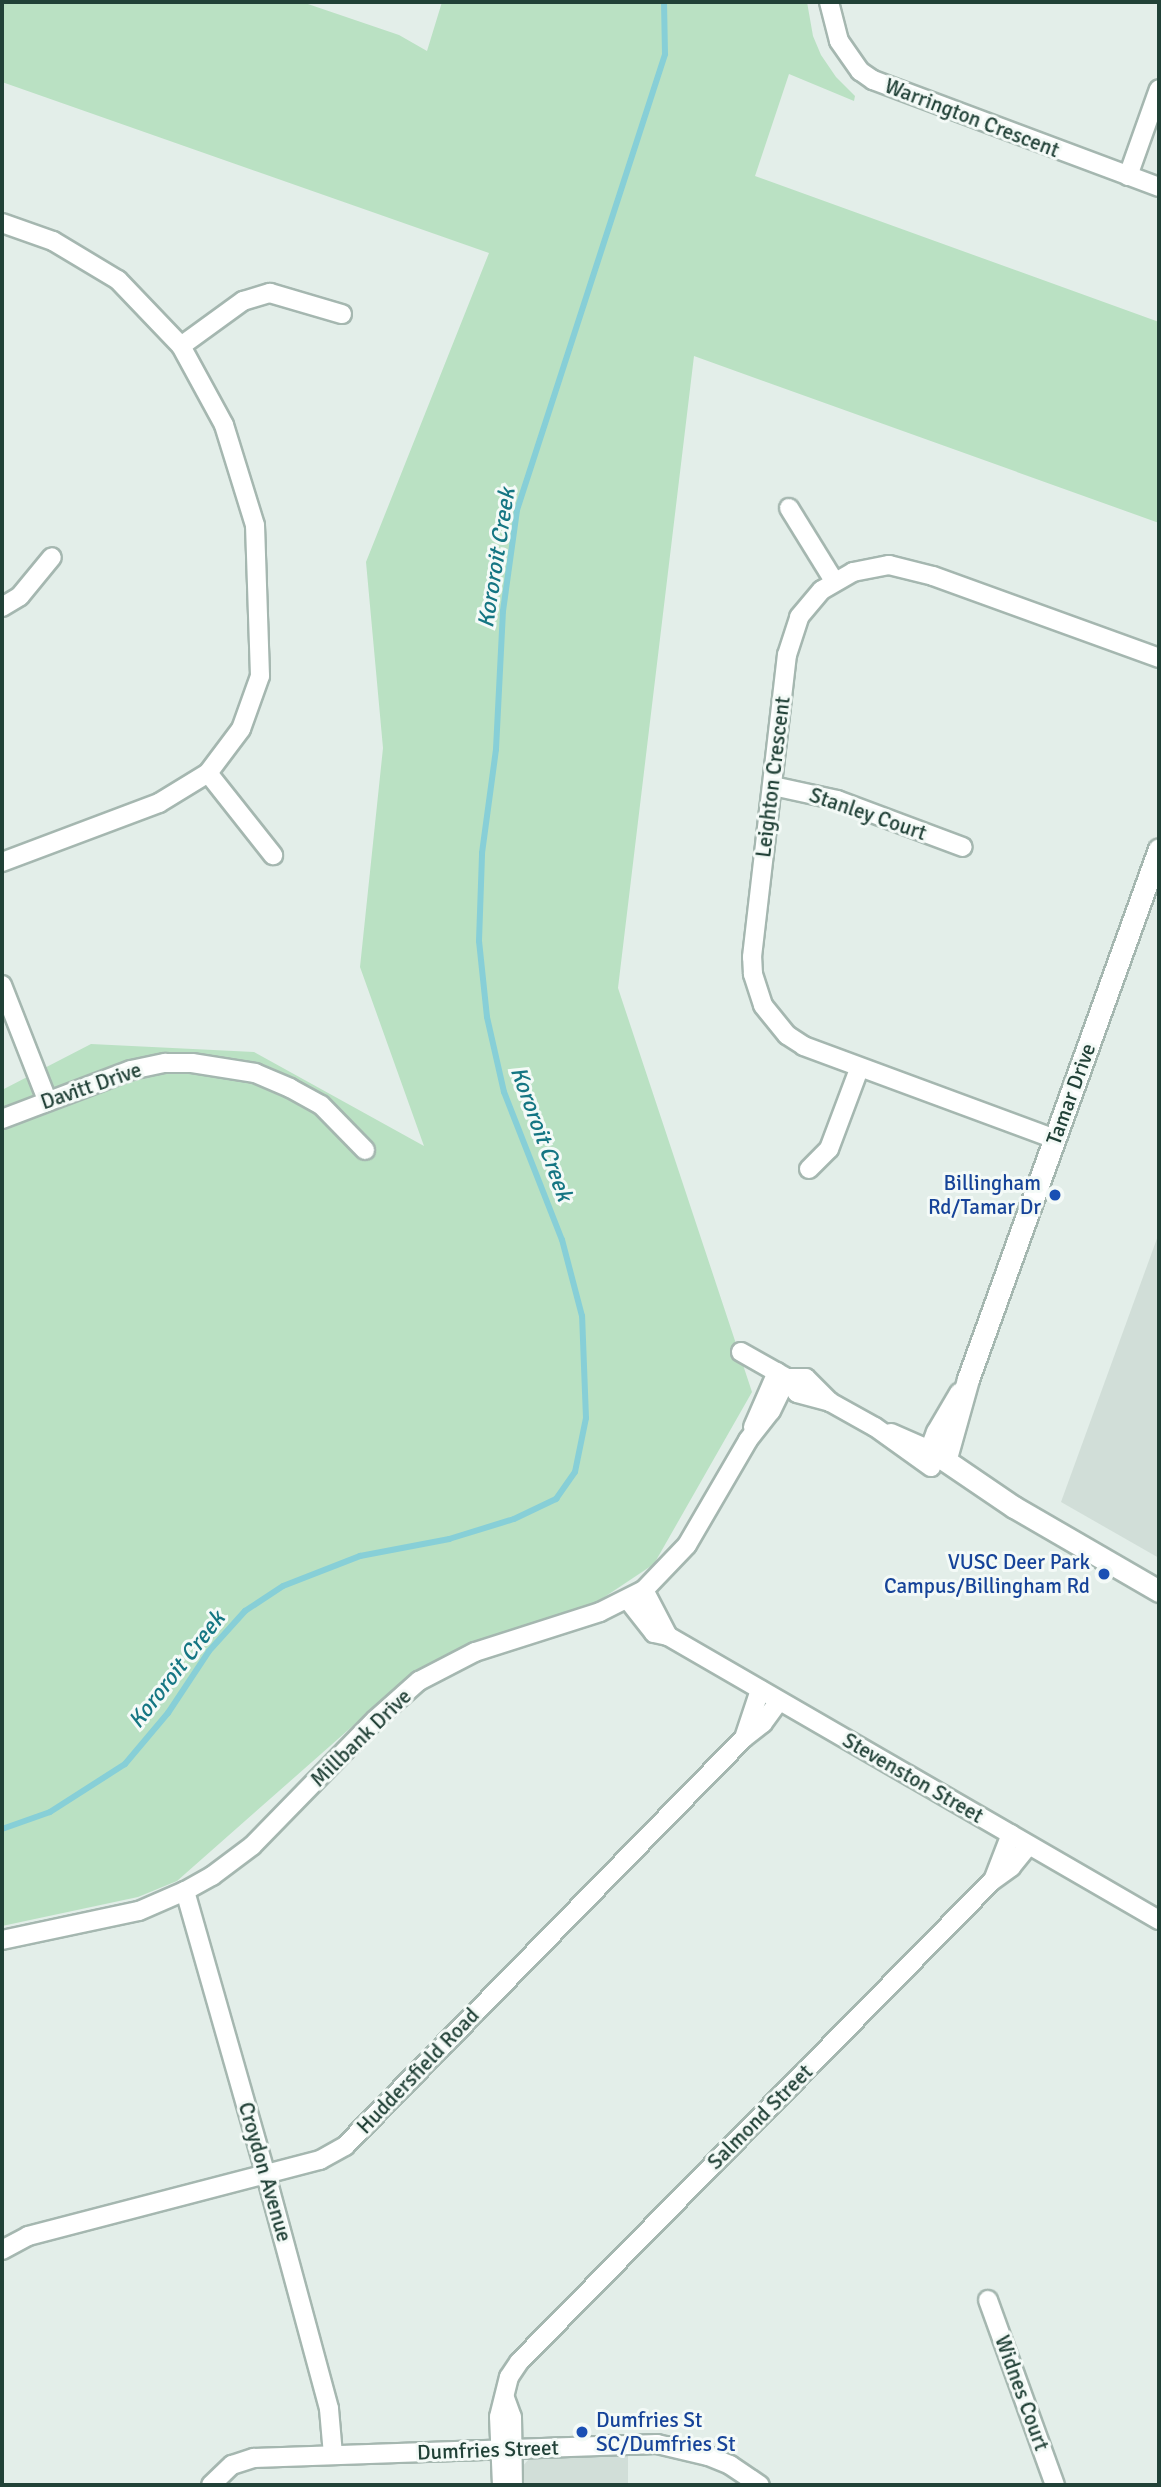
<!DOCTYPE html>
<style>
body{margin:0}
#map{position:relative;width:1161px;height:2487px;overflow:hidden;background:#e3eee9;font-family:Signika,sans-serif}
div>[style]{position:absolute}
.built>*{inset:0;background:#d1ded8}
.green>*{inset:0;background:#bae1c3}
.stream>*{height:6px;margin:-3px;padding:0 3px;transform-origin:3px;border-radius:3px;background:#87cfd7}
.roads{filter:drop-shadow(2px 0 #a5b7b0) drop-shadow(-2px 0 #a5b7b0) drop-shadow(0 2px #a5b7b0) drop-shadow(0 -2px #a5b7b0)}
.minor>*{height:18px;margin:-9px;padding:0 9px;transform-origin:9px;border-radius:9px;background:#fff}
.tertiary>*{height:21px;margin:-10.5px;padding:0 10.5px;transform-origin:10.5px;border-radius:10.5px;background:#fff}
.dots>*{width:19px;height:19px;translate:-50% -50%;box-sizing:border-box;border:4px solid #f4faf7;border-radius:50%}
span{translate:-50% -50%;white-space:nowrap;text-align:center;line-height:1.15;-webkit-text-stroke:6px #f4faf7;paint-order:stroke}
.street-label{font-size:21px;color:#214137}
.transit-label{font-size:21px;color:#164399}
.right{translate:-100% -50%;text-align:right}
.left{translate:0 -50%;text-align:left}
.water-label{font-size:23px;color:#157683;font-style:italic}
.frame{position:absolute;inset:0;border:4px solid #214137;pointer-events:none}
</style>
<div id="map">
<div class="built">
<div style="clip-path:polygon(1159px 1233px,1159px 1558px,1061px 1502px)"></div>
<div style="clip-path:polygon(628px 2455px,628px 2485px,519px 2485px,521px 2468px,529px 2459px)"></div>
</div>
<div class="green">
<div style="clip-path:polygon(2px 2px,302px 2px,399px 35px,427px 51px,442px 2px,807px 2px,813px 36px,821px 55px,836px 77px,855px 96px,854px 101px,789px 74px,755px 176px,1159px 322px,1159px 523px,694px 356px,618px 988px,752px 1392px,654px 1564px,588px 1608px,470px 1643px,389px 1694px,177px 1881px,138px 1897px,2px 1926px,2px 1090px,91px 1044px,254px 1052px,424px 1146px,360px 967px,383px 748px,366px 562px,489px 253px,2px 82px)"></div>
</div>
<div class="stream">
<div style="left:2px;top:1829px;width:51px;rotate:-19.5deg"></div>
<div style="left:50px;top:1812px;width:89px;rotate:-32.6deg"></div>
<div style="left:125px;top:1764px;width:67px;rotate:-49.9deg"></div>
<div style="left:168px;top:1713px;width:74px;rotate:-56.5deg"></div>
<div style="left:209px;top:1651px;width:54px;rotate:-48deg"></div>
<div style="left:245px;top:1611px;width:45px;rotate:-33.3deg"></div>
<div style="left:283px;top:1586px;width:83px;rotate:-21.3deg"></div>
<div style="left:360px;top:1556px;width:91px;rotate:-10.8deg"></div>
<div style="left:449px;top:1539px;width:68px;rotate:-17.1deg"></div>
<div style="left:514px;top:1519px;width:47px;rotate:-25.5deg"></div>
<div style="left:556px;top:1499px;width:33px;rotate:-55deg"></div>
<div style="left:575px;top:1472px;width:55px;rotate:-78.5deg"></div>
<div style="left:586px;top:1418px;width:102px;rotate:-92.2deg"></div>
<div style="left:582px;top:1316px;width:79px;rotate:-104.7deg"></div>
<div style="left:562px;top:1240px;width:159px;rotate:-111.4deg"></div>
<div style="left:504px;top:1092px;width:77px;rotate:-102.8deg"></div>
<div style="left:487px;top:1017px;width:76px;rotate:-96deg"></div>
<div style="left:479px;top:941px;width:88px;rotate:-88deg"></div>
<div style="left:482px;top:853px;width:105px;rotate:-82.3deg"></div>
<div style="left:496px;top:749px;width:138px;rotate:-87.1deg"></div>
<div style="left:503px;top:611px;width:102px;rotate:-82.1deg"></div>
<div style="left:517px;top:510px;width:479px;rotate:-72deg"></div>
<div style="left:665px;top:54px;width:52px;rotate:-91.1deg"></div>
</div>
<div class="roads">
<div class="minor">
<div style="left:829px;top:2px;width:40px;rotate:75.6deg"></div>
<div style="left:839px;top:41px;width:37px;rotate:55deg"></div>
<div style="left:860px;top:71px;width:16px;rotate:35deg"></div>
<div style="left:873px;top:80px;width:305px;rotate:20.5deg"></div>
<div style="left:1128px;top:176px;width:92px;rotate:-70.4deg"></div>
<div style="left:2px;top:223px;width:54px;rotate:19.4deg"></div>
<div style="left:53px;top:241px;width:76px;rotate:31deg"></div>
<div style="left:118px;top:280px;width:91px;rotate:46.3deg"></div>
<div style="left:181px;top:346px;width:90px;rotate:61.4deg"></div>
<div style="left:224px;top:425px;width:105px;rotate:72.8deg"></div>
<div style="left:255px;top:525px;width:151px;rotate:88.1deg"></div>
<div style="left:260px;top:676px;width:56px;rotate:109.7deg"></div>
<div style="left:241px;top:729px;width:55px;rotate:126.9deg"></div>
<div style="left:208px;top:773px;width:57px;rotate:148.5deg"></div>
<div style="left:159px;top:803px;width:168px;rotate:159.4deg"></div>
<div style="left:181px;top:346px;width:77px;rotate:-36deg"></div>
<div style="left:243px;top:301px;width:28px;rotate:-17deg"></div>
<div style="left:270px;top:293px;width:75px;rotate:16.3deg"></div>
<div style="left:789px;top:508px;width:86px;rotate:58.3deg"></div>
<div style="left:2px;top:607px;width:21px;rotate:-31deg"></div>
<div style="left:20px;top:596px;width:50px;rotate:-50.6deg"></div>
<div style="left:208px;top:773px;width:105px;rotate:51.6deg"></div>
<div style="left:773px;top:786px;width:66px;rotate:12.3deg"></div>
<div style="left:837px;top:800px;width:134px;rotate:20.5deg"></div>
<div style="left:2px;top:985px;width:123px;rotate:68.6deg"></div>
<div style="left:2px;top:1119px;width:138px;rotate:-20.8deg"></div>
<div style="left:131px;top:1070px;width:35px;rotate:-12deg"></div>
<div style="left:165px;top:1063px;width:27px"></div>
<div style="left:192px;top:1063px;width:64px;rotate:9deg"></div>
<div style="left:255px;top:1073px;width:38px;rotate:23deg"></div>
<div style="left:290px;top:1088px;width:35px;rotate:29deg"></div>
<div style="left:321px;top:1105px;width:63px;rotate:45.6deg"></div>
<div style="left:1055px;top:1139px;width:268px;rotate:-159.7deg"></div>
<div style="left:804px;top:1046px;width:20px;rotate:-147deg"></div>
<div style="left:787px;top:1035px;width:38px;rotate:-129deg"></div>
<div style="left:763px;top:1005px;width:33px;rotate:-108deg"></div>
<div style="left:753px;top:974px;width:17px;rotate:-93deg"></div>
<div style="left:752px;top:957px;width:304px;rotate:-83.4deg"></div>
<div style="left:787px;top:655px;width:40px;rotate:-72deg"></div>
<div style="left:799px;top:617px;width:35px;rotate:-50deg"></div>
<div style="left:822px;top:590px;width:36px;rotate:-30deg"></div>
<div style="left:853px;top:572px;width:37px;rotate:-11deg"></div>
<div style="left:889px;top:565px;width:45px;rotate:14deg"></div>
<div style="left:933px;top:576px;width:240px;rotate:19.9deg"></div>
<div style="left:809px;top:1169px;width:28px;rotate:-45deg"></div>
<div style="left:829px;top:1149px;width:85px;rotate:-69.4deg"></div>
<div style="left:741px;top:1352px;width:53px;rotate:29.5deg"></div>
<div style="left:787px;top:1378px;width:18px;rotate:56deg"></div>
<div style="left:797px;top:1393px;width:34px;rotate:15deg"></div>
<div style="left:830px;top:1402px;width:51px;rotate:29.1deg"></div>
<div style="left:875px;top:1427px;width:69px;rotate:35.5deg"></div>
<div style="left:787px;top:1378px;width:19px"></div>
<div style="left:806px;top:1378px;width:34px;rotate:45deg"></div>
<div style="left:753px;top:1427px;width:60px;rotate:-66.4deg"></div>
<div style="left:891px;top:1433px;width:43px;rotate:23.6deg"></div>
<div style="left:644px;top:1590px;width:52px;rotate:62.4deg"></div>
<div style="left:628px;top:1600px;width:42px;rotate:51.8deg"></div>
<div style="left:654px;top:1633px;width:14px;rotate:12deg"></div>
<div style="left:668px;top:1636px;width:567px;rotate:30.05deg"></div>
<div style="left:744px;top:1738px;width:51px;rotate:-71.6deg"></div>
<div style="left:994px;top:1878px;width:47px;rotate:-68.9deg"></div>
<div style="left:185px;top:1891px;width:295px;rotate:74.1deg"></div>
<div style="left:266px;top:2175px;width:242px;rotate:74.9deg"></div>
<div style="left:329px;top:2409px;width:46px;rotate:85deg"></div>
<div style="left:2px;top:1940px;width:140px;rotate:-12deg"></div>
<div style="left:139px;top:1911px;width:50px;rotate:-23.5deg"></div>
<div style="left:185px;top:1891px;width:31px;rotate:-29deg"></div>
<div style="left:212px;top:1876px;width:50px;rotate:-36.9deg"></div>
<div style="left:252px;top:1846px;width:176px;rotate:-45.7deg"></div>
<div style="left:375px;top:1720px;width:59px;rotate:-41.6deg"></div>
<div style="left:419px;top:1681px;width:63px;rotate:-27.4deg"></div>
<div style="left:475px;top:1652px;width:131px;rotate:-17.7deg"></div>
<div style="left:600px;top:1612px;width:49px;rotate:-26.6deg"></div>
<div style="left:644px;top:1590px;width:62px;rotate:-46.3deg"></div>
<div style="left:687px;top:1545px;width:121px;rotate:-59.8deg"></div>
<div style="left:748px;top:1440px;width:37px;rotate:-52deg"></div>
<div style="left:771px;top:1411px;width:37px;rotate:-64deg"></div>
<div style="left:2px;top:2250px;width:30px;rotate:-28deg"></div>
<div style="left:28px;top:2236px;width:302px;rotate:-14.6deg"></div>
<div style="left:320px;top:2160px;width:29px;rotate:-29deg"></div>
<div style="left:345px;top:2146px;width:571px;rotate:-45.64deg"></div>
<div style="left:744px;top:1738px;width:24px;rotate:-38deg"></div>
<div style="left:763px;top:1723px;width:27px;rotate:-54deg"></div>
<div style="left:988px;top:2300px;width:197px;rotate:70.1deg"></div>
<div style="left:505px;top:2398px;width:20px;rotate:70deg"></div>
<div style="left:512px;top:2417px;width:68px;rotate:89.2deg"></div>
<div style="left:211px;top:2485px;width:29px;rotate:-44deg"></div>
<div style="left:232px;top:2465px;width:23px;rotate:-18deg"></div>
<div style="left:254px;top:2458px;width:403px;rotate:-2deg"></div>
<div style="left:657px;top:2444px;width:52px;rotate:13.2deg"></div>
<div style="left:708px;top:2456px;width:24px;rotate:22deg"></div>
<div style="left:730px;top:2465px;width:36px;rotate:34deg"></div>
<div style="left:502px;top:2485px;width:68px;rotate:-92.5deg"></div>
<div style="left:499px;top:2417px;width:41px;rotate:-76deg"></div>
<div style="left:509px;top:2377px;width:18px;rotate:-56deg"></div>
<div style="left:519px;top:2362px;width:675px;rotate:-45.48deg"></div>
<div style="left:992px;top:1881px;width:24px;rotate:-36deg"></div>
<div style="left:1011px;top:1867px;width:28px;rotate:-51deg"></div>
</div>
<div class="tertiary">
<div style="left:930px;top:1450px;width:102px;rotate:34.2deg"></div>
<div style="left:1014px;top:1507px;width:168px;rotate:30.1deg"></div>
<div style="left:946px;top:1458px;width:82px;rotate:-74.4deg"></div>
<div style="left:968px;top:1379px;width:563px;rotate:-70.18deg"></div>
<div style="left:931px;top:1461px;width:11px;rotate:-95deg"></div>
<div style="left:930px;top:1450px;width:19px;rotate:-69deg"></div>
<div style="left:937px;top:1432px;width:45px;rotate:-59.5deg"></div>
</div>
</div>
<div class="dots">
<div style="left:1055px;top:1195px;background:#1a4fb4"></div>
<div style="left:1104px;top:1574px;background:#1a4fb4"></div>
<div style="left:582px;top:2432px;background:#1a4fb4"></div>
</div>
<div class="street-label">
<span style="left:972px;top:118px;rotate:21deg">Warrington Crescent</span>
<span style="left:773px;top:777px;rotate:-83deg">Leighton Crescent</span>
<span style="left:868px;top:814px;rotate:19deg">Stanley Court</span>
<span style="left:91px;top:1086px;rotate:-19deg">Davitt Drive</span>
<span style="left:1071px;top:1094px;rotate:-70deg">Tamar Drive</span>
<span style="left:361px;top:1738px;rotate:-44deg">Millbank Drive</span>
<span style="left:913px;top:1778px;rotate:30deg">Stevenston Street</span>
<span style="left:418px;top:2071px;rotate:-46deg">Huddersfield Road</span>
<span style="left:760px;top:2117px;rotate:-45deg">Salmond Street</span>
<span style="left:265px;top:2172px;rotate:74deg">Croydon Avenue</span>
<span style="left:1022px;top:2393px;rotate:70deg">Widnes Court</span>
<span style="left:488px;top:2450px;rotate:-2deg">Dumfries Street</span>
</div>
<div class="transit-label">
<span class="right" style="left:1041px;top:1195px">Billingham<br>Rd/Tamar Dr</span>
<span class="right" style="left:1090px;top:1574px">VUSC Deer Park<br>Campus/Billingham Rd</span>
<span class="left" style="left:596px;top:2432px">Dumfries St<br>SC/Dumfries St</span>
</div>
<div class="water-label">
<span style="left:497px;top:558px;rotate:-81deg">Kororoit Creek</span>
<span style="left:541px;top:1134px;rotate:70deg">Kororoit Creek</span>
<span style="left:177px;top:1670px;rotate:-52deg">Kororoit Creek</span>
</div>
<div class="frame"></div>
</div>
